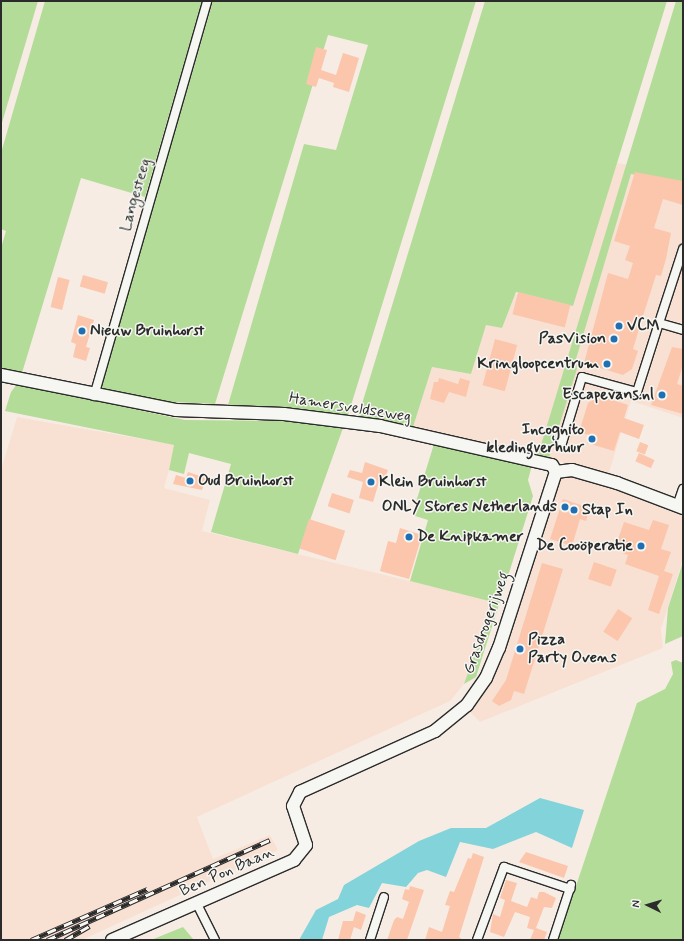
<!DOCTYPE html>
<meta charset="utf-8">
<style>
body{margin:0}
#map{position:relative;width:684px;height:941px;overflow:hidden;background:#f7ece4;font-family:Mynerve,sans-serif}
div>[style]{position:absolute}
.built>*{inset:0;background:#f8e1d3}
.green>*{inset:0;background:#b3dc98}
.water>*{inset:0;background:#82d3da}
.building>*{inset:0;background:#fbc6ac;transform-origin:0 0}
.roads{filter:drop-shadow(1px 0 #2b2b2b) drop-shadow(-1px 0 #2b2b2b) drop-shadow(0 1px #2b2b2b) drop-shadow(0 -1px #2b2b2b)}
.street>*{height:8px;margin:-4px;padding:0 4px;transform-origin:4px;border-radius:4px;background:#f6f6f2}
.secondary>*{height:12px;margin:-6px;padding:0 6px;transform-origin:6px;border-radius:6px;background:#f6f6f2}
.rail>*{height:4.5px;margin-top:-2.25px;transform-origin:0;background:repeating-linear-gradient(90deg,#f6f6f2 0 9px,#2b2b2b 0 18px);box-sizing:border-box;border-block:1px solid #2b2b2b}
.dots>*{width:11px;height:11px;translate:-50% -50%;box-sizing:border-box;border:2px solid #f6f6f2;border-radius:50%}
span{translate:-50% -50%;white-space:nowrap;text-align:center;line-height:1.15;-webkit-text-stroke:3px #f6f6f2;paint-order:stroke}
.street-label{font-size:16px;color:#2b2b2b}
.poi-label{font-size:16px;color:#2b2b2b;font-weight:700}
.left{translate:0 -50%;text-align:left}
.right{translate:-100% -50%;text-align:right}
.frame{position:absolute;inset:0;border:2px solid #2b2b2b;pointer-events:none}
.north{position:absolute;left:628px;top:885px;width:40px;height:40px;-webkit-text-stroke:3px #f6f6f2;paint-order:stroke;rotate:275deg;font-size:11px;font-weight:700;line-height:16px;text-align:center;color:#2b2b2b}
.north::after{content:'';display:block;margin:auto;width:14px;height:18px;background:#2b2b2b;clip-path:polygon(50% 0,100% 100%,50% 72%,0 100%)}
</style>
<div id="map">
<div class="built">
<div style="clip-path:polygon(617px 163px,683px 172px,683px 418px,631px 401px,608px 476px,683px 505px,683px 559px,661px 629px,663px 648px,480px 722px,470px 712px,488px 685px,563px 462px,413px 427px,432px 367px,471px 374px,486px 324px,502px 328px,513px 294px,570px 305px)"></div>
<div style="clip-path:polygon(17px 417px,176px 445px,164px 488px,210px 500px,202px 531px,493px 601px,464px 684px,450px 701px,197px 817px,213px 859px,270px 835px,278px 850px,82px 940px,1px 940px,1px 470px)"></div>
</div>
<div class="green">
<div style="clip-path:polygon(1px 1px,38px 1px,1px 126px)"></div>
<div style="clip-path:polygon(45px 1px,202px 1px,145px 197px,81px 178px,22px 373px,1px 368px,1px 248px,6px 231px,1px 229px,1px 153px)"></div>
<div style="clip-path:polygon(213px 1px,476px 1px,348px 415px,228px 405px,304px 144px,336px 150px,368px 45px,328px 35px,215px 404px,171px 402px,104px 391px,101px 385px)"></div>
<div style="clip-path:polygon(485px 1px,667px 1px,573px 306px,516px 292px,502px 328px,486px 325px,471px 374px,432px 367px,413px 427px,358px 417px)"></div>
<div style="clip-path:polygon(676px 1px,683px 1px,683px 183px,631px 174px,576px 359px,577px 369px,549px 458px,538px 455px)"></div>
<div style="clip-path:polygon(17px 384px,185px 420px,288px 421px,343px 428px,298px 554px,211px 532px,231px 464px,189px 453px,184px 474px,169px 470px,174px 445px,5px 411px,11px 392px)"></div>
<div style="clip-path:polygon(434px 444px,532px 465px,528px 480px,533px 496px,509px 573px,476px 677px,464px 684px,493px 602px,410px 581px,428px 520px,412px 515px)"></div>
<div style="clip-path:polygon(683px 562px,683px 636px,665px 644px,668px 608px)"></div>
<div style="clip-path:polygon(676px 660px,683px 663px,683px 940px,558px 940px,637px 703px,665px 689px,673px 674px,671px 662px)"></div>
<div style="clip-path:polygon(183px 927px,194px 940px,151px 940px)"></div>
</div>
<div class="water">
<div style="clip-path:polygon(540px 798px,584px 810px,572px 848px,536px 832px,493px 849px,460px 842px,446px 877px,427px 870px,418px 873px,406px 887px,382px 883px,369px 908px,357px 905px,329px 917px,322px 940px,299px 940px,316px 910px,338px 899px,344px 885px,419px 841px,451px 828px,486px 828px)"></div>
</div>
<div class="building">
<div style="clip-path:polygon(316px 47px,327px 50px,321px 70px,336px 75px,343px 53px,359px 58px,349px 92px,333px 87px,334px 83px,319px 78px,316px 87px,306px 84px)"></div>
<div style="clip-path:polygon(635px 172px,683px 181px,683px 205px,663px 199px,654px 228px,671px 233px,666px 259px,661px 276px,656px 275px,643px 316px,633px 349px,638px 351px,632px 369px,623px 375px,584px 363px,608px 273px,628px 279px,633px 263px,625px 260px,630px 246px,614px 241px)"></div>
<div style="left:83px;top:275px;width:26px;height:12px;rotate:16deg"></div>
<div style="left:58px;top:277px;width:12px;height:31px;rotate:14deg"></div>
<div style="left:518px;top:292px;width:54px;height:23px;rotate:14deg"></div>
<div style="clip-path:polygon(78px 315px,94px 320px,86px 347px,90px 348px,86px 361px,73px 357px,76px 344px,71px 342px)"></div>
<div style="left:495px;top:339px;width:23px;height:48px;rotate:15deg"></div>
<div style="clip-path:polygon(672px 347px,683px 349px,683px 365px,677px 384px,683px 386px,683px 414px,651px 405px)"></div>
<div style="clip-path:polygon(439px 378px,458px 384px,460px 378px,470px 381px,466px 397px,449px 392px,444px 403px,430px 399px,434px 382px,438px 382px)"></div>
<div style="clip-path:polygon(600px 396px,628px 405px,624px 418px,644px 425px,639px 439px,620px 432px,614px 451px,587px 443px,589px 435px,579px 432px,588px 403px)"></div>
<div style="left:640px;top:442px;width:9px;height:10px;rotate:21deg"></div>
<div style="left:639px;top:453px;width:17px;height:9px;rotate:24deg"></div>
<div style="clip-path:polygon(365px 462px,388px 470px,384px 481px,379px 482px,373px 502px,359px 498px,363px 482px,347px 477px,350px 470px,362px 473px)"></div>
<div style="clip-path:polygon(188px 472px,206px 478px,202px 490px,173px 484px,176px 475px,186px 478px)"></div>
<div style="left:332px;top:493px;width:23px;height:14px;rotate:18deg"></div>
<div style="clip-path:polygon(563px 499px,590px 508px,586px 521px,580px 519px,572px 546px,550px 539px)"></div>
<div style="left:309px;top:519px;width:38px;height:31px;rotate:18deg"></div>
<div style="clip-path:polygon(653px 520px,669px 525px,661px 549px,671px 552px,664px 571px,673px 574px,659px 614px,648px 610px,659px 576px,625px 564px,628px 555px,622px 553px,624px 547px,616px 545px,624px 522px,649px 530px)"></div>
<div style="clip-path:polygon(400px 528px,422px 535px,409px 579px,380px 571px,388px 541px,396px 543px)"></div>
<div style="left:594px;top:562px;width:24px;height:18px;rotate:19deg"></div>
<div style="clip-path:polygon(542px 563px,563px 569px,524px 694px,514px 691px,511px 700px,499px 706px,492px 701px,506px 680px)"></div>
<div style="left:618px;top:609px;width:17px;height:27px;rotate:33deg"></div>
<div style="clip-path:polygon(526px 852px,568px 866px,564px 878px,519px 862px)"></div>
<div style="clip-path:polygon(473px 853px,484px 857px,459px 937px,463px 940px,425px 940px,429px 927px,442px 932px,450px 906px,445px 905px,450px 891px,454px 892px,468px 858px,471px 859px)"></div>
<div style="clip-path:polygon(506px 880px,517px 883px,511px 901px,527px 907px,531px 897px,537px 899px,539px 892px,544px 892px,556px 898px,552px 908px,544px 907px,536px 928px,547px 932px,544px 940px,530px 940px,534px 930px,527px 928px,530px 917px,515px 912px,504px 937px,490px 932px,493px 914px,500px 917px,505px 900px,500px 898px)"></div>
<div style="clip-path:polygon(410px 886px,424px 890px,407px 940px,387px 940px,394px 920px,397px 917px,403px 919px,409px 902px,402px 899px,405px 889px,409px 890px)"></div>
<div style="clip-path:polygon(356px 911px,366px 915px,361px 930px,354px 927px,350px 940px,338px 940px,343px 921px,353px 921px)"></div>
</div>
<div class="roads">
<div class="street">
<div style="left:659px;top:323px;width:78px;rotate:-72deg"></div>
<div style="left:94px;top:396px;width:411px;rotate:-74deg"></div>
<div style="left:562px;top:443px;width:69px;rotate:-73.1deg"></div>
<div style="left:582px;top:377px;width:57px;rotate:15.3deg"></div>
<div style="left:637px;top:392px;width:72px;rotate:-72.3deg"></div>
<div style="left:659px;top:323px;width:25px;rotate:16deg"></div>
<div style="left:677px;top:506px;width:18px;rotate:-71deg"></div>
<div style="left:197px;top:904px;width:40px;rotate:63.4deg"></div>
<div style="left:370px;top:940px;width:45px;rotate:-72deg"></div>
<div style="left:477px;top:940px;width:78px;rotate:-69.7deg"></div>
<div style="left:504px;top:867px;width:70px;rotate:18.4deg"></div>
<div style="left:553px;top:940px;width:58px;rotate:-71.9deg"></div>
</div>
<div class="secondary">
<div style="left:1px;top:375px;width:178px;rotate:11.3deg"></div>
<div style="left:176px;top:410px;width:108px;rotate:2.1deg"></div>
<div style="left:284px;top:414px;width:97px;rotate:7.1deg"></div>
<div style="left:380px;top:426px;width:176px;rotate:12.8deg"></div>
<div style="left:552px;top:465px;width:8px;rotate:60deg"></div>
<div style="left:556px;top:472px;width:16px;rotate:-7deg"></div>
<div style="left:572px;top:470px;width:47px;rotate:16.1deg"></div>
<div style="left:617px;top:483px;width:71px;rotate:20.7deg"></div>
<div style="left:112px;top:940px;width:199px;rotate:-23.7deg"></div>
<div style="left:294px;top:860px;width:19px;rotate:-51deg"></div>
<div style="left:306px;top:845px;width:41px;rotate:-108.4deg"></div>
<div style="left:293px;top:806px;width:16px;rotate:-63deg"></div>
<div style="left:300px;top:792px;width:148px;rotate:-24.3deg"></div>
<div style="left:435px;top:731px;width:41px;rotate:-39.1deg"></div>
<div style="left:467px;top:705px;width:33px;rotate:-55deg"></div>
<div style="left:486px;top:678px;width:33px;rotate:-67deg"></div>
<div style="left:499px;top:648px;width:185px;rotate:-72.1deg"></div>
</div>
</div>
<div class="rail">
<div style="left:31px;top:940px;width:127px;rotate:-23.7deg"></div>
<div style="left:47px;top:940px;width:244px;rotate:-24.2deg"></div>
<div style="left:65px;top:940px;width:28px;rotate:-30deg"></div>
</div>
<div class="dots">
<div style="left:619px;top:326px;background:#1f6fb2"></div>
<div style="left:82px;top:331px;background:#1f6fb2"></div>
<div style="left:614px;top:339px;background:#1f6fb2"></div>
<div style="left:607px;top:364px;background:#1f6fb2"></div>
<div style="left:662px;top:395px;background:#1f6fb2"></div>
<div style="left:592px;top:439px;background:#1f6fb2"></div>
<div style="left:190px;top:481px;background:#1f6fb2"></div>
<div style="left:371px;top:482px;background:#1f6fb2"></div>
<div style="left:565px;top:507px;background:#1f6fb2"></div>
<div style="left:574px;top:510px;background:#1f6fb2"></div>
<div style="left:409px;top:537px;background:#1f6fb2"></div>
<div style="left:641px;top:546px;background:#1f6fb2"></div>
<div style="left:520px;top:649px;background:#1f6fb2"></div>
</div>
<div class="street-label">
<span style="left:136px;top:195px;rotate:-74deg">Langesteeg</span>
<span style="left:350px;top:408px;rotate:9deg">Hamersveldseweg</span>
<span style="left:487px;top:623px;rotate:-70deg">Grasdrogerijweg</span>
<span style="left:227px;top:872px;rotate:-24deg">Ben Pon Baan</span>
</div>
<div class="poi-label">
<span class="left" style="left:627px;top:326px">VCM</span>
<span class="left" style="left:90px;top:331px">Nieuw Bruinhorst</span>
<span class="right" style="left:606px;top:339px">PasVision</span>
<span class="right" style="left:599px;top:364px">Kringloopcentrum</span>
<span class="right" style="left:654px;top:395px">Escapevans.nl</span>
<span class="right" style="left:584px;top:439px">Incognito<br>kledingverhuur</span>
<span class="left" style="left:198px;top:481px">Oud Bruinhorst</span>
<span class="left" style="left:379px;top:482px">Klein Bruinhorst</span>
<span class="right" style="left:557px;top:507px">ONLY Stores Netherlands</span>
<span class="left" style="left:582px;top:510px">Stap In</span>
<span class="left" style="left:417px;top:537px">De Knipkamer</span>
<span class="right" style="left:633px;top:546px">De Cooöperatie</span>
<span class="left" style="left:528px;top:649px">Pizza<br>Party Ovens</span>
</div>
<div class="frame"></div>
<div class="north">N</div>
</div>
